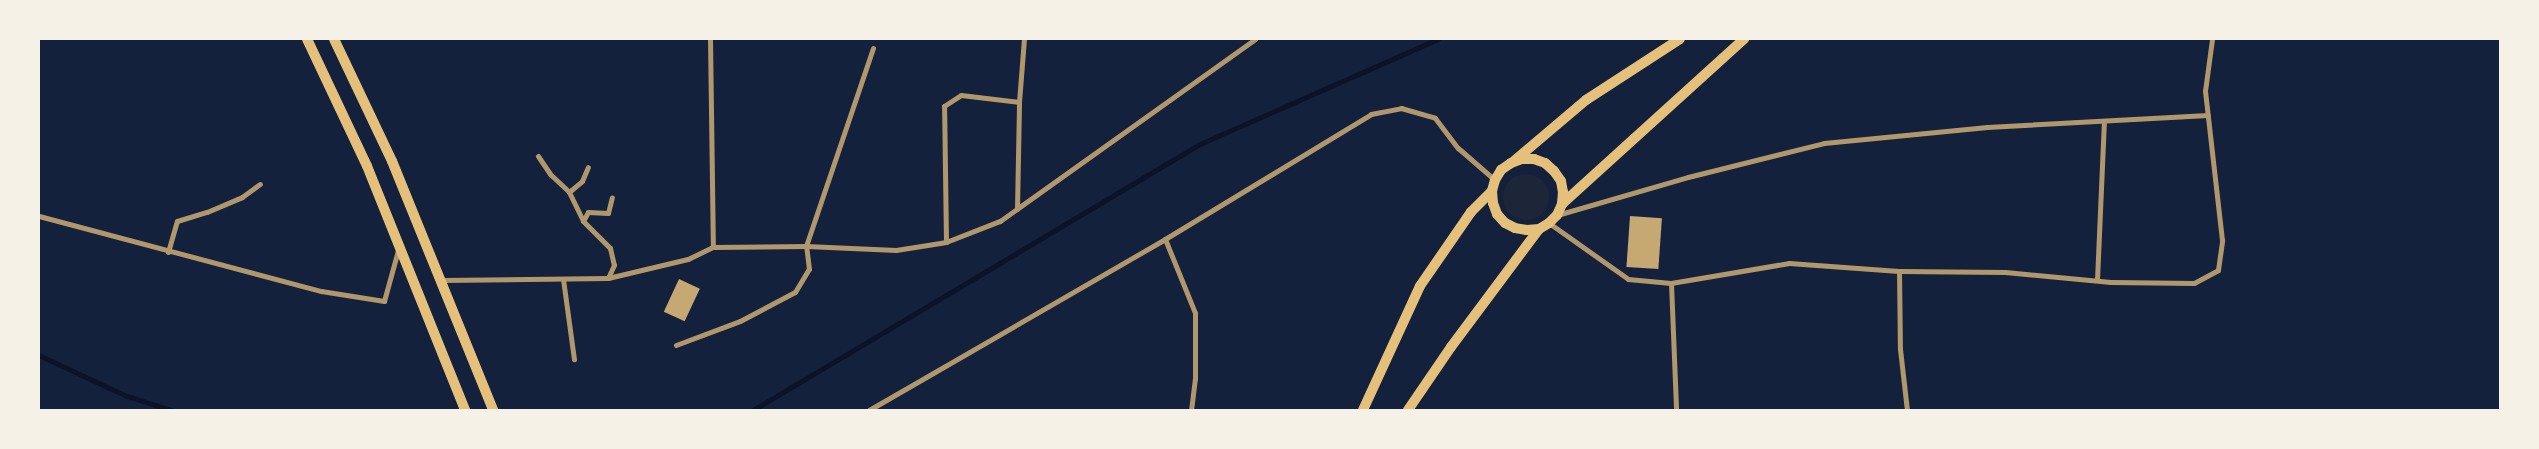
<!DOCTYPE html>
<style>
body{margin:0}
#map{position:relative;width:2539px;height:449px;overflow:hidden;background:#14213d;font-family:"PT Sans Narrow",sans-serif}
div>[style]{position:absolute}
.green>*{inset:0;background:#1d2539}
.round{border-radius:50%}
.stream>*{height:4.5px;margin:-2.25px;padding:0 2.25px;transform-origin:2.25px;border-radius:2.25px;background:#0b132b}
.building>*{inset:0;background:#c6a872;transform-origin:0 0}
.minor>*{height:5px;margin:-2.5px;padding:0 2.5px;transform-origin:2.5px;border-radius:2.5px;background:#b1986c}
.trunk>*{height:10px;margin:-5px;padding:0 5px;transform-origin:5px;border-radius:5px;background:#e5c07b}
span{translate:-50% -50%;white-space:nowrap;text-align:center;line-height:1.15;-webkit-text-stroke:4.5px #f6f1e7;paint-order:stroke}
.frame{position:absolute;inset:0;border:40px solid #f6f1e7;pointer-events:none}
</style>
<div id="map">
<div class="green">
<div class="round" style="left:1503px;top:174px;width:46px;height:46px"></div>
</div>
<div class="stream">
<div style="left:39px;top:355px;width:97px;rotate:25deg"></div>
<div style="left:127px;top:396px;width:46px;rotate:17.7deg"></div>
<div style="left:753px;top:410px;width:520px;rotate:-30.76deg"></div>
<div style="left:1200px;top:144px;width:260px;rotate:-23.8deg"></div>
</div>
<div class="building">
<div style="left:1630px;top:216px;width:32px;height:51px;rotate:4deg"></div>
<div style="left:679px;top:279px;width:23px;height:36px;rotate:25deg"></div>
</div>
<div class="minor">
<div style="left:710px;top:39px;width:208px;rotate:89.2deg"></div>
<div style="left:538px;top:156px;width:22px;rotate:56deg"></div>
<div style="left:550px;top:174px;width:26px;rotate:43deg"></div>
<div style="left:569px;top:192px;width:32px;rotate:64deg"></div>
<div style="left:583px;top:221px;width:38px;rotate:45deg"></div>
<div style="left:610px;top:248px;width:17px;rotate:77deg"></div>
<div style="left:614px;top:265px;width:14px;rotate:115deg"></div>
<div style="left:569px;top:192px;width:17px;rotate:-40deg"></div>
<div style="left:582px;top:181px;width:15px;rotate:-67deg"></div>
<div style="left:1017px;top:209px;width:107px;rotate:-88.9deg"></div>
<div style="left:1019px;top:102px;width:63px;rotate:-85.5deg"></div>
<div style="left:1557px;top:215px;width:136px;rotate:-16.2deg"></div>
<div style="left:1688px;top:177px;width:140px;rotate:-14deg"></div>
<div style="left:1824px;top:143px;width:164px;rotate:-5.6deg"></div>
<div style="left:1987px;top:127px;width:221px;rotate:-3.1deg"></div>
<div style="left:39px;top:216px;width:292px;rotate:14.9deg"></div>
<div style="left:321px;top:291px;width:64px;rotate:9deg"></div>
<div style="left:384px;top:301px;width:53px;rotate:-74.6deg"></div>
<div style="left:583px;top:221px;width:10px;rotate:-61deg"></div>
<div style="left:588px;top:212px;width:20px;rotate:3deg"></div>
<div style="left:608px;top:213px;width:16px;rotate:-76deg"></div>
<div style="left:1549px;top:223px;width:97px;rotate:35.3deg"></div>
<div style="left:1628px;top:279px;width:43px;rotate:5.3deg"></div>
<div style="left:1671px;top:283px;width:120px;rotate:-9.6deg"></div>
<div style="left:1789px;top:263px;width:110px;rotate:4.2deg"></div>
<div style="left:1899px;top:271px;width:106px;rotate:0.5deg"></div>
<div style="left:2005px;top:272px;width:106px;rotate:5.4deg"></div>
<div style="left:2111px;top:282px;width:83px;rotate:0.7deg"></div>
<div style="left:2194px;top:283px;width:27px;rotate:-28deg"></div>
<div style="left:2218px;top:270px;width:30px;rotate:-82deg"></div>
<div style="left:2222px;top:240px;width:150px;rotate:-96.5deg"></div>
<div style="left:2205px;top:91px;width:52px;rotate:-82.3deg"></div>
<div style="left:1165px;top:239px;width:80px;rotate:67.9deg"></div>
<div style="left:1195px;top:313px;width:65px;rotate:90deg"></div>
<div style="left:1195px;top:378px;width:32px;rotate:97deg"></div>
<div style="left:946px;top:242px;width:136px;rotate:-90.8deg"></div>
<div style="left:944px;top:106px;width:20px;rotate:-33deg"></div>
<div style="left:961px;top:95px;width:58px;rotate:6.9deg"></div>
<div style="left:168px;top:252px;width:32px;rotate:-74deg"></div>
<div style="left:177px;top:221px;width:31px;rotate:-17deg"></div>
<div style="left:207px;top:212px;width:38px;rotate:-23deg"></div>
<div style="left:242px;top:197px;width:22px;rotate:-36deg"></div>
<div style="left:1899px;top:271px;width:78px;rotate:89.3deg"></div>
<div style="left:1900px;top:349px;width:61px;rotate:83.5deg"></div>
<div style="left:563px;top:279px;width:81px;rotate:82.2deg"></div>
<div style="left:441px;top:280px;width:167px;rotate:-0.7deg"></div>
<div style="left:608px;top:278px;width:82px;rotate:-13.4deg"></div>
<div style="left:688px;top:259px;width:28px;rotate:-26deg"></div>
<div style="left:713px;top:247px;width:93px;rotate:-0.6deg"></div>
<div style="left:806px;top:246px;width:90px;rotate:2.5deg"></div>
<div style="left:896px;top:250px;width:51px;rotate:-9.1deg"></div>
<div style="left:946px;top:242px;width:58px;rotate:-21.3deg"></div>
<div style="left:1000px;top:221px;width:313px;rotate:-35.5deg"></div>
<div style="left:2097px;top:280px;width:159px;rotate:-87.5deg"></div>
<div style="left:1671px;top:283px;width:127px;rotate:87.7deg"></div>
<div style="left:676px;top:345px;width:68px;rotate:-20.6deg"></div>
<div style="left:740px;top:321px;width:62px;rotate:-27.8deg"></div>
<div style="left:795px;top:292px;width:27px;rotate:-59deg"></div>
<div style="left:809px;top:269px;width:23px;rotate:-97deg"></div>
<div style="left:806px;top:246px;width:209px;rotate:-71.3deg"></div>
<div style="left:869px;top:410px;width:342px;rotate:-30deg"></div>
<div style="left:1165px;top:239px;width:241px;rotate:-31.2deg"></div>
<div style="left:1371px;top:114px;width:31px;rotate:-11deg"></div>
<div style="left:1401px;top:108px;width:35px;rotate:16deg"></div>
<div style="left:1435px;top:118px;width:38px;rotate:53deg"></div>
<div style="left:1458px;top:148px;width:49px;rotate:40.9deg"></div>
</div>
<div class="trunk">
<div style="left:307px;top:39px;width:140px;rotate:64.7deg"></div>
<div style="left:367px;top:166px;width:263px;rotate:68.1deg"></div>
<div style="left:334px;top:39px;width:135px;rotate:64.6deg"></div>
<div style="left:392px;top:161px;width:269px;rotate:67.9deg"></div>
<div style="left:1514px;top:161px;width:94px;rotate:-40.3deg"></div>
<div style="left:1586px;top:100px;width:112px;rotate:-33deg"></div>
<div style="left:1562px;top:204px;width:246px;rotate:-42.2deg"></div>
<div style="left:1363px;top:410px;width:136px;rotate:-65.3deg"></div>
<div style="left:1420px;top:286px;width:90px;rotate:-55.4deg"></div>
<div style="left:1471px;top:212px;width:30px;rotate:-45deg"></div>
<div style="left:1492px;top:191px;width:11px;rotate:-75deg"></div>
<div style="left:1495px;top:180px;width:12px;rotate:-59deg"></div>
<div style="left:1501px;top:170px;width:12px;rotate:-35deg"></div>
<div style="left:1511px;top:163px;width:12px;rotate:-20deg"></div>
<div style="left:1522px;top:159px;width:12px"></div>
<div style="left:1534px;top:159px;width:12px;rotate:20deg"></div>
<div style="left:1545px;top:163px;width:12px;rotate:42deg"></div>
<div style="left:1554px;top:171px;width:12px;rotate:55deg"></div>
<div style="left:1561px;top:181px;width:11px;rotate:80deg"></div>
<div style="left:1563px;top:192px;width:12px;rotate:95deg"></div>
<div style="left:1562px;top:204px;width:12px;rotate:114deg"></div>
<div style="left:1557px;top:215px;width:11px;rotate:135deg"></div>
<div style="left:1549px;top:223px;width:12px;rotate:149deg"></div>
<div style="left:1539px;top:229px;width:12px;rotate:175deg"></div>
<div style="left:1527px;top:230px;width:12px;rotate:-171deg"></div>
<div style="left:1515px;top:228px;width:11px;rotate:-153deg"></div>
<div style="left:1505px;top:223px;width:12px;rotate:-132deg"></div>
<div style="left:1497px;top:214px;width:12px;rotate:-110deg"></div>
<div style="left:1493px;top:203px;width:12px;rotate:-95deg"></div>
<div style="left:1408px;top:410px;width:76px;rotate:-55.7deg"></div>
<div style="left:1451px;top:347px;width:147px;rotate:-53.3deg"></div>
</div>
<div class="frame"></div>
</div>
